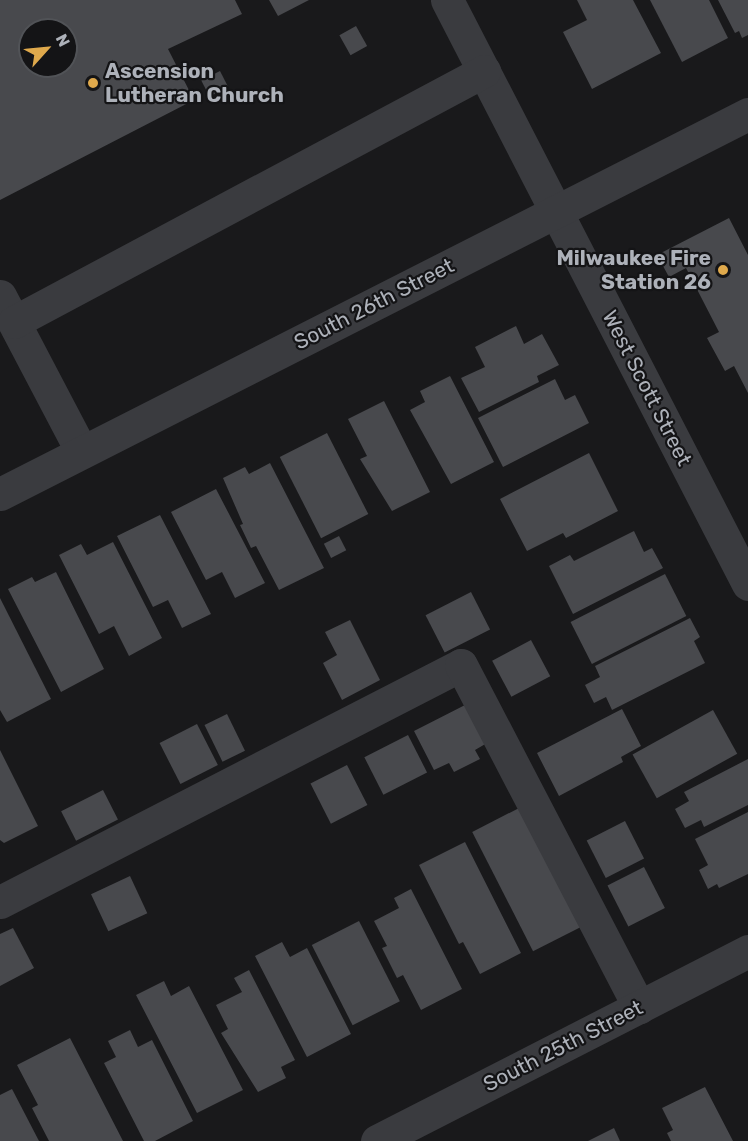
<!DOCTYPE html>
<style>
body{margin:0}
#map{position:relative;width:748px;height:1141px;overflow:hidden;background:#19191b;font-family:Rubik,sans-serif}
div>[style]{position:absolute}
.building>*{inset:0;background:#48494d;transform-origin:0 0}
.minor>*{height:33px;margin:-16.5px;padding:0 16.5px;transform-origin:16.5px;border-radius:16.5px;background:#3a3b3f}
.dots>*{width:16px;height:16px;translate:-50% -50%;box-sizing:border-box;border:3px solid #141416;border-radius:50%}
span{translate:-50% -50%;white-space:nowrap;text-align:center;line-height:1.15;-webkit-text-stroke:4.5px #141416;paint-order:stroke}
.poi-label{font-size:21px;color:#adb1b9;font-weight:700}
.left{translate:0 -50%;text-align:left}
.right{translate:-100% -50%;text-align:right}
.street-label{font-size:21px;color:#adb1b9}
.north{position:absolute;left:18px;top:18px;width:60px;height:60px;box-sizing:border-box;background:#141416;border:2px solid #515357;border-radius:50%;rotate:63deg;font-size:16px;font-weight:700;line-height:24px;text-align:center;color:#adb1b9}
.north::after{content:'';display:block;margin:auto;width:21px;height:27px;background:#dfa94c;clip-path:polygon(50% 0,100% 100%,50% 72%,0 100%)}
</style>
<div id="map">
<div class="building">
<div style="clip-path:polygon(evenodd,0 0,235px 0,242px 14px,168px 49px,194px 100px,0 200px,0 0,30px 30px,66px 30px,66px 66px,30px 66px,30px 30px)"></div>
<div style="clip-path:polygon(269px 0,309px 0,278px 16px)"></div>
<div style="clip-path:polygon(577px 0,633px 0,661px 53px,592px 89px,563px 32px,587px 20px)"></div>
<div style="clip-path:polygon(650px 0,709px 0,728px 38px,682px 62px)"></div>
<div style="clip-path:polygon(718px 0,748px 0,748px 35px,742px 38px,739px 31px,735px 33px)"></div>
<div style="left:356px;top:26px;width:23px;height:19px;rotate:61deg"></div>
<div style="left:220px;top:71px;width:18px;height:21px;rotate:63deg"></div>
<div style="clip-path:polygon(729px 218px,748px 255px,748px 393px,734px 366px,725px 371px,707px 338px,719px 332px,686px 268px,669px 277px,657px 255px)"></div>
<div style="clip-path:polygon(516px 326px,524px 344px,542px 334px,559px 365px,537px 376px,539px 382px,479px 412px,461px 378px,485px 367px,475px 347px)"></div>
<div style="clip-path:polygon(450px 376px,494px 462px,451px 484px,410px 410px,425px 402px,420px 391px)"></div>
<div style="clip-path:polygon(555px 379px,565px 400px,575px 395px,589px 423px,503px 467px,478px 418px)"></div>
<div style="clip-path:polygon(384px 401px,430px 492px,392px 511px,360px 459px,367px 456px,348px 419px)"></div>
<div style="left:327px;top:433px;width:91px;height:53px;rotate:63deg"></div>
<div style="clip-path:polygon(589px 453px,618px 511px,566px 538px,563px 533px,527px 551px,500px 499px)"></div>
<div style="clip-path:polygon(270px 463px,324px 568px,279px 590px,256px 546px,251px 548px,240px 525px,243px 524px,223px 478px,245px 467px,249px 474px)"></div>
<div style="clip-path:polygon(216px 489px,265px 583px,235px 598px,222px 572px,206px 580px,171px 512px)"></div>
<div style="clip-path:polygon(160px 515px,211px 614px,182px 628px,168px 600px,153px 607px,117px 536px)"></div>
<div style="clip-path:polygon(634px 531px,644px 552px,652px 548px,663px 568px,573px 614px,549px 566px,570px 555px,574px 561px)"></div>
<div style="left:339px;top:536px;width:16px;height:17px;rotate:63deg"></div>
<div style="clip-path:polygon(113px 542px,162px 638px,129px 656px,114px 626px,99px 634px,59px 555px,81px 544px,87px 555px)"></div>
<div style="clip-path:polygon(56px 572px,104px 669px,61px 692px,8px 589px,32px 577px,35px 582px)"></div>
<div style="left:665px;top:574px;width:47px;height:106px;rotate:63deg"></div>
<div style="left:471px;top:592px;width:42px;height:51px;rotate:63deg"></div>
<div style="clip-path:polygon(0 598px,51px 699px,7px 722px,0 710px)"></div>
<div style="clip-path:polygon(690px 618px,700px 637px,694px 641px,705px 663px,612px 710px,606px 697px,594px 703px,585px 685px,600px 677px,595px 666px)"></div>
<div style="clip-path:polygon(350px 620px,380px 680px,342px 700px,323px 663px,337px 655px,325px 632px)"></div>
<div style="left:531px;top:640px;width:41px;height:44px;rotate:62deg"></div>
<div style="clip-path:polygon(467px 704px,487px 743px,475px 750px,480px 759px,454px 772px,449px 763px,434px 770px,414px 731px)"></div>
<div style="clip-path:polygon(622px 709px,641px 746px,621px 757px,623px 762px,559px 796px,537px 753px)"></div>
<div style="left:713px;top:710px;width:50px;height:92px;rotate:61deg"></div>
<div style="left:227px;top:714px;width:41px;height:25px;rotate:64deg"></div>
<div style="left:197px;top:724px;width:46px;height:42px;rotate:63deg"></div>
<div style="left:408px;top:735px;width:42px;height:49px;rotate:63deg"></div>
<div style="clip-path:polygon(0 750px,38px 826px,4px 843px,0 840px)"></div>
<div style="clip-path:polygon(748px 759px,748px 805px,704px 827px,701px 820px,685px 828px,675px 809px,689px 801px,684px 792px)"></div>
<div style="left:347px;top:765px;width:45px;height:41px;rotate:63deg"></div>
<div style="left:103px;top:790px;width:33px;height:47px;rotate:63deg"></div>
<div style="left:523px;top:806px;width:134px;height:57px;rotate:63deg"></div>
<div style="clip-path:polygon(748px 812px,748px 874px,719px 888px,717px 884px,708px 889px,699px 870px,708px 865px,695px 839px)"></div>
<div style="left:625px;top:821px;width:42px;height:43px;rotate:63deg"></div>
<div style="clip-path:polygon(465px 842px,521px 953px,480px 974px,463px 942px,459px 944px,419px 865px)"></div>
<div style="left:644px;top:867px;width:46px;height:41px;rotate:63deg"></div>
<div style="left:130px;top:876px;width:41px;height:43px;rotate:65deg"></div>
<div style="clip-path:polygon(411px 889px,462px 989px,421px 1010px,403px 975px,397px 978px,382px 948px,387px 946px,374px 921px,399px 908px,394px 898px)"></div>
<div style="left:359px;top:921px;width:90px;height:53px;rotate:63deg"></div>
<div style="clip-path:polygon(13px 928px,34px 968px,0 986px,0 934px)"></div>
<div style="clip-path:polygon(282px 942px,290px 957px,307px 948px,351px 1034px,307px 1057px,255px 956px)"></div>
<div style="clip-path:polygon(249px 970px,295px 1060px,281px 1067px,286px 1078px,258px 1092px,221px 1033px,228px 1029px,216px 1005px,242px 992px,234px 978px)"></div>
<div style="clip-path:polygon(164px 981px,171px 996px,189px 986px,243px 1090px,197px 1113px,136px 995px)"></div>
<div style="clip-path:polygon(130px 1030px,138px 1047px,152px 1040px,193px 1121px,155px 1141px,144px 1141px,104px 1063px,116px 1057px,108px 1041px)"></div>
<div style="clip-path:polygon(70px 1038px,123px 1141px,49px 1141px,32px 1108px,38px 1105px,17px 1065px)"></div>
<div style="clip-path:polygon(705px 1087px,733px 1141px,671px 1141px,667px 1133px,673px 1130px,662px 1108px)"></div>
<div style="clip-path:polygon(12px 1089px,39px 1141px,0 1141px,0 1095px)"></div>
<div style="clip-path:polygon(614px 1128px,620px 1141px,588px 1141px)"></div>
</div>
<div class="minor">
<div style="left:447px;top:0;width:657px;rotate:62.73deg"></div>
<div style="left:0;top:296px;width:176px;rotate:62.3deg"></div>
<div style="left:14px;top:322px;width:533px;rotate:-28.1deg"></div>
<div style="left:0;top:494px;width:839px;rotate:-26.93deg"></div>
<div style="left:0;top:902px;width:518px;rotate:-27.21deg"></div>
<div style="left:461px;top:665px;width:386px;rotate:62.5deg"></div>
<div style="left:377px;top:1141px;width:417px;rotate:-27.1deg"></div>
</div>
<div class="dots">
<div style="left:93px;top:83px;background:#dfa94c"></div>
<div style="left:723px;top:270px;background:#dfa94c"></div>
</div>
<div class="poi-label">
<span class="left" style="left:105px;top:83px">Ascension<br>Lutheran Church</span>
<span class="right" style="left:711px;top:270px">Milwaukee Fire<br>Station 26</span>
</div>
<div class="street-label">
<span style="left:374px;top:304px;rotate:-27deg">South 26th Street</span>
<span style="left:647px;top:388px;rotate:63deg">West Scott Street</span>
<span style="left:563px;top:1046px;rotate:-27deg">South 25th Street</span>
</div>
<div class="north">N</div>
</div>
